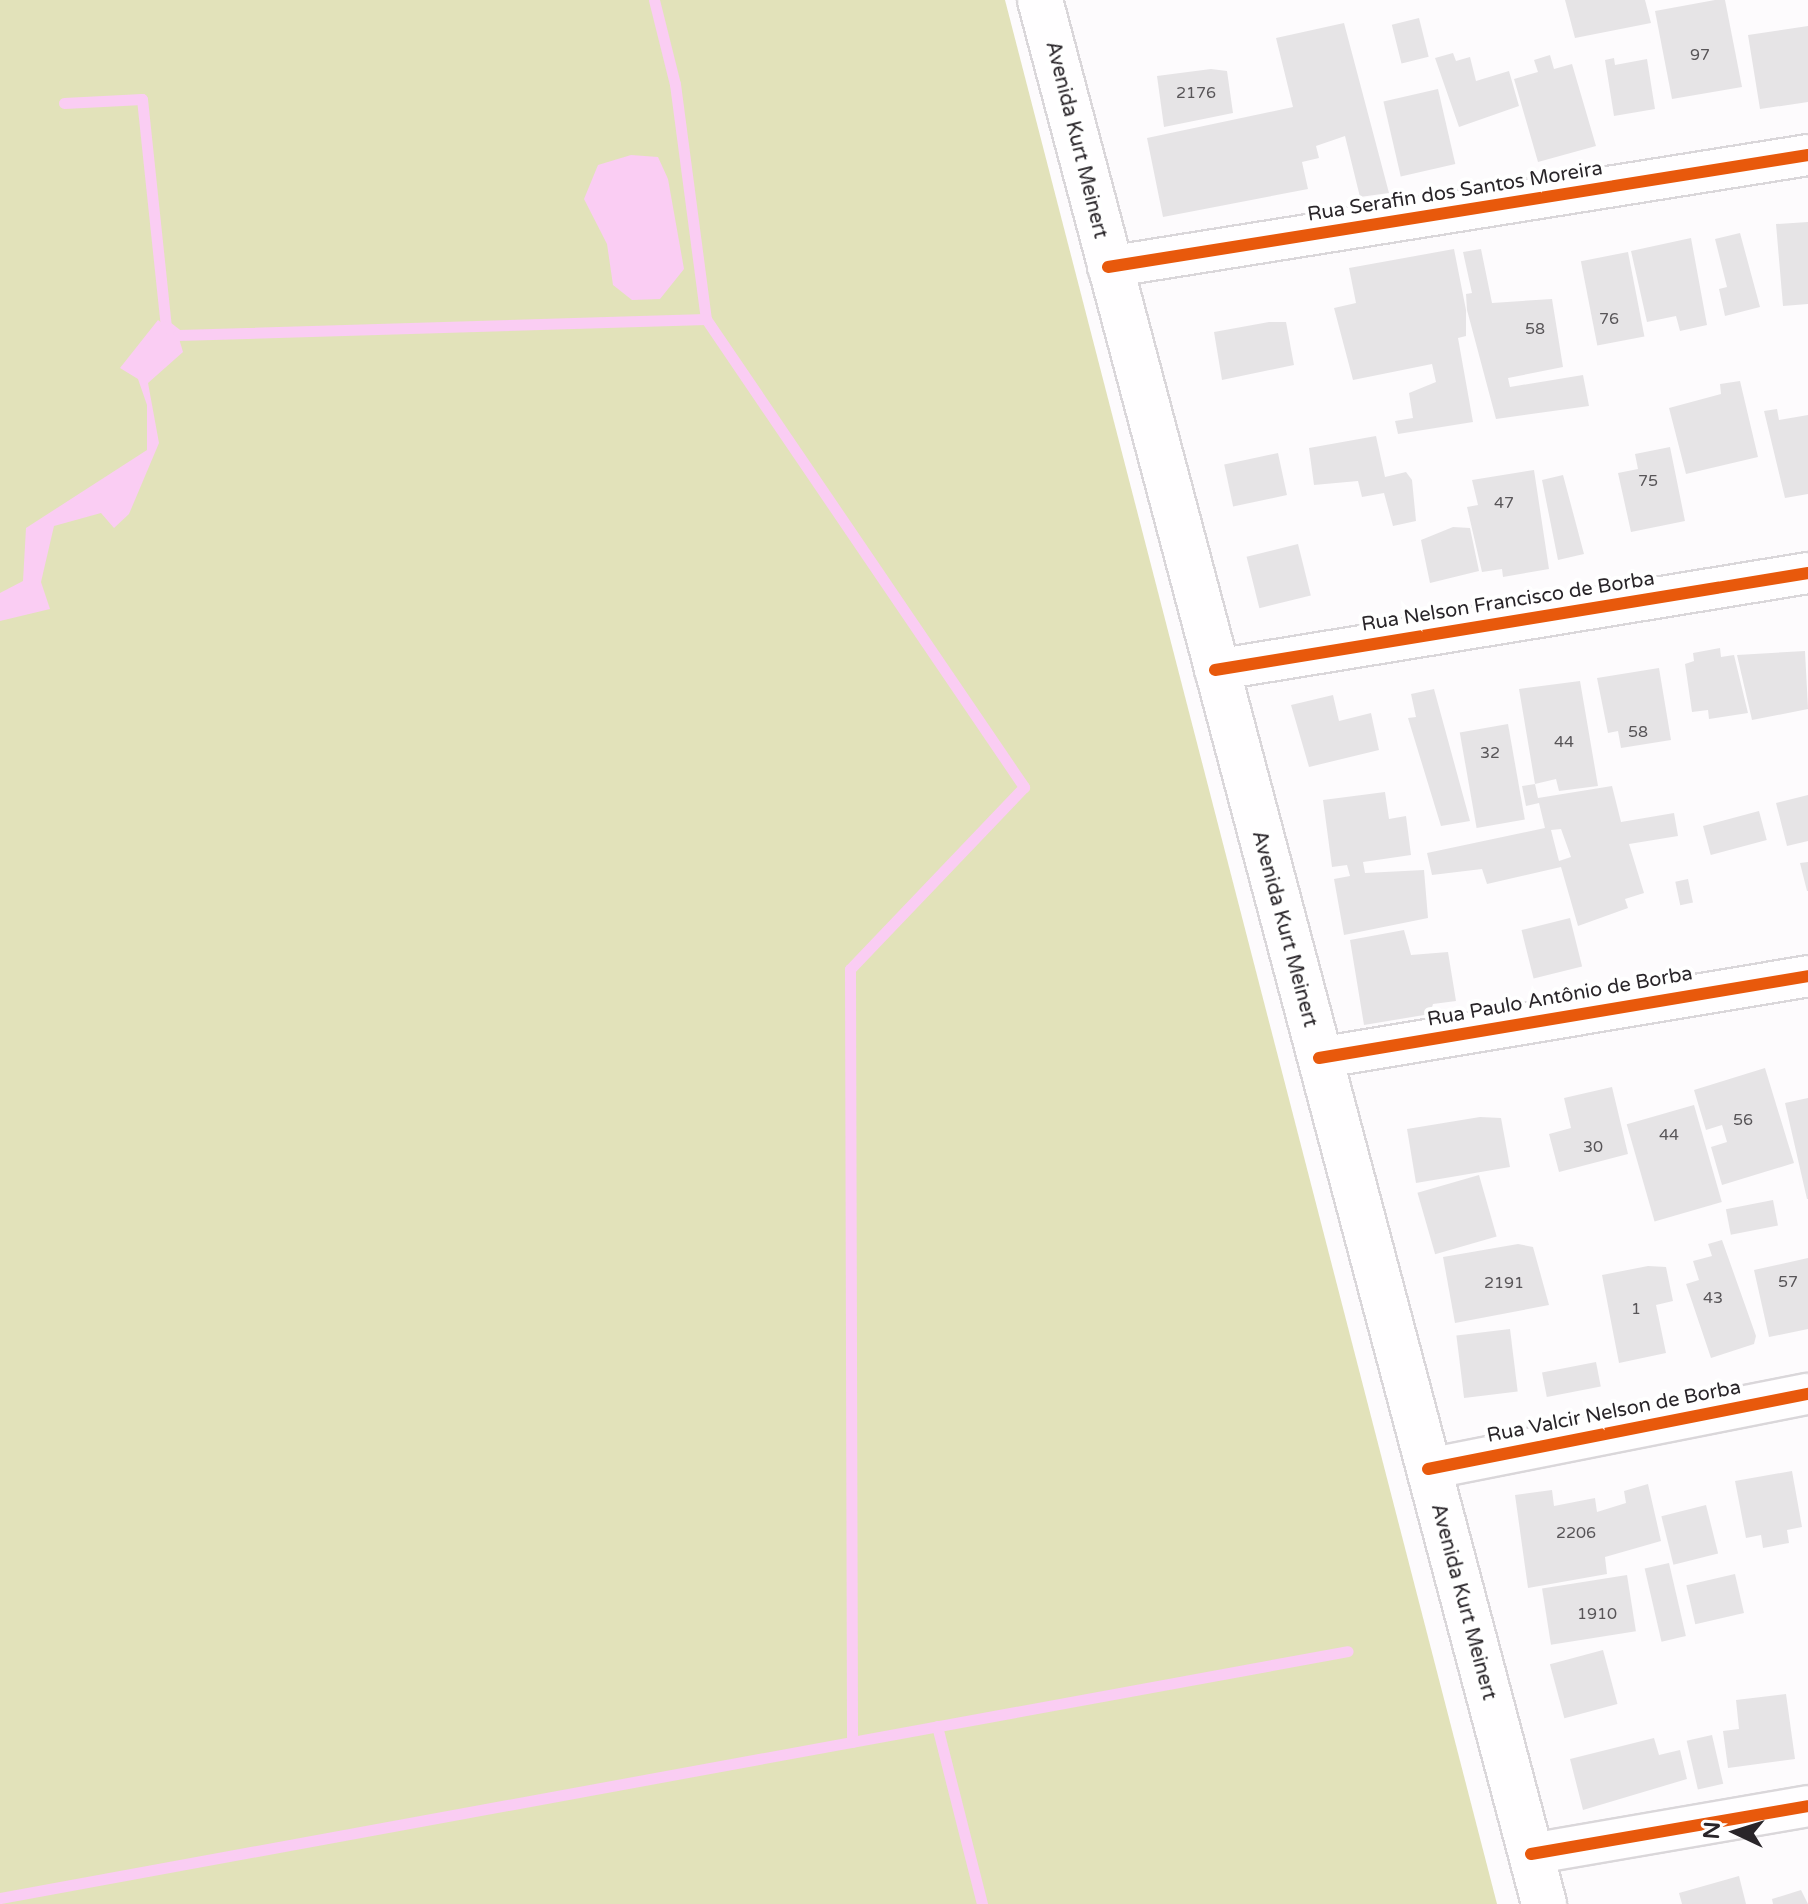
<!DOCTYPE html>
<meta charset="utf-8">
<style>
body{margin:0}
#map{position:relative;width:1808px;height:1904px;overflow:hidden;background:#fdfbfd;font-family:"Varela Round",sans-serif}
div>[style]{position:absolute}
.green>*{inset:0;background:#e2e2ba}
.water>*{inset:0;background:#facdf3}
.stream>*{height:11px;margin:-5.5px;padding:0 5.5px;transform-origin:5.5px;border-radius:5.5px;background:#facdf3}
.building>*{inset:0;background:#e6e4e6;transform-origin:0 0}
.roads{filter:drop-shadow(2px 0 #dad7da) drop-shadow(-2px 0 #dad7da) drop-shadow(0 2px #dad7da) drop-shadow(0 -2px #dad7da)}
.street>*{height:40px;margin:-20px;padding:0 20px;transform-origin:20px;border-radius:20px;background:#fffeff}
.secondary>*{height:44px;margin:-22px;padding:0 22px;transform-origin:22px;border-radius:22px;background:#fffeff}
.cycleway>*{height:12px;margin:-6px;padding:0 6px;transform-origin:6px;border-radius:6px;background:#e8590c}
span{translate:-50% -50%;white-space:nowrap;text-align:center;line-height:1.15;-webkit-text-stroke:8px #fff;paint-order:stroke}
.number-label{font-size:16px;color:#585558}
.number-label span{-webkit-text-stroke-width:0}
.street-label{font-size:20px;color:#292529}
.north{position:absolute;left:1696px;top:1792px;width:80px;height:80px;-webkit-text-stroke:6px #fff;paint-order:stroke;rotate:274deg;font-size:22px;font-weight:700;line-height:32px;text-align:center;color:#292529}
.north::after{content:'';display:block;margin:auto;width:28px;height:36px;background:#292529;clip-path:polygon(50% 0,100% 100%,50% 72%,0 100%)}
</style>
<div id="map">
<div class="green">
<div style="clip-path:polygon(0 0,1005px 0,1497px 1904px,0 1904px)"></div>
</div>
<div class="water">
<div style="clip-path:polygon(631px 155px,658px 157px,668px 179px,684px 269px,660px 299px,632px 300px,613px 285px,607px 244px,584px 199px,598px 165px)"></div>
<div style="clip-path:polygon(158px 320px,178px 335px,183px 352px,148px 383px,159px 443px,129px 514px,114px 528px,101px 513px,54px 526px,41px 582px,50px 609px,0 621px,0 593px,23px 581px,26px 528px,147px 450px,147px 405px,138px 379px,120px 368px)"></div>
</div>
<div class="stream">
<div style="left:654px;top:0;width:87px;rotate:76deg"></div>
<div style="left:675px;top:84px;width:237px;rotate:82.5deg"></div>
<div style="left:706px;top:319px;width:566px;rotate:55.8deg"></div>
<div style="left:1024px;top:787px;width:252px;rotate:133.7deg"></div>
<div style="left:850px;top:969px;width:773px;rotate:89.85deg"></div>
<div style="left:64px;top:103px;width:78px;rotate:-2.9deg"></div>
<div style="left:142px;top:99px;width:228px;rotate:84deg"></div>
<div style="left:166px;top:326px;width:15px;rotate:37deg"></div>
<div style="left:178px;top:335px;width:528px;rotate:-1.74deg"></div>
<div style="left:937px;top:1726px;width:184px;rotate:75.8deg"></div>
<div style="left:0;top:1898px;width:1370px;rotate:-10.38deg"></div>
</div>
<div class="building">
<div style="clip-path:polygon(1565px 0,1645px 0,1651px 23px,1575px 38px)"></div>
<div style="clip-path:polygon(1715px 0,1725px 0,1742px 87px,1672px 99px,1655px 11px)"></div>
<div style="left:1419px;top:18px;width:40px;height:28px;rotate:76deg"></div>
<div style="clip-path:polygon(1344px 23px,1389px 193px,1360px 197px,1345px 136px,1316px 146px,1319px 158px,1302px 162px,1308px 189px,1163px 217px,1147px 138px,1293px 107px,1276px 38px)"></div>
<div style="clip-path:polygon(1808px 26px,1808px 102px,1760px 109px,1748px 35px)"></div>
<div style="clip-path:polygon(1453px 53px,1456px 61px,1470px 57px,1476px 81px,1509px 71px,1519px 106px,1459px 127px,1435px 58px)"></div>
<div style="clip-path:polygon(1550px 55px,1554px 69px,1572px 64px,1596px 146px,1538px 162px,1514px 79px,1538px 72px,1534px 60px)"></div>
<div style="clip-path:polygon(1614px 58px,1615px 65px,1647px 59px,1655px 109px,1614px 116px,1605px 60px)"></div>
<div style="clip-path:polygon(1211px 69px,1227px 71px,1233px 113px,1164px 127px,1157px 76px)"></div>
<div style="left:1438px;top:89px;width:77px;height:56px;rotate:77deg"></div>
<div style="clip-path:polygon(1808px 222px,1808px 304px,1783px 306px,1776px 224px)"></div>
<div style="clip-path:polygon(1740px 233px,1760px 307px,1725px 316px,1719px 289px,1727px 287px,1715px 239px)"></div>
<div style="clip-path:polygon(1691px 238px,1707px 325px,1680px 331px,1676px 316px,1647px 322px,1631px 251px)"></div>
<div style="clip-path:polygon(1454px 249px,1466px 310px,1466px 336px,1458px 338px,1473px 422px,1398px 434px,1395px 421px,1413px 418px,1409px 393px,1436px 382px,1432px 364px,1353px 380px,1334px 308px,1356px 303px,1349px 268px)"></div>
<div style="clip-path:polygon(1481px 249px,1492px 303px,1552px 299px,1563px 367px,1508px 378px,1510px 387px,1583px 375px,1589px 406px,1496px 419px,1467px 310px,1466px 294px,1472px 293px,1463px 252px)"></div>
<div style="left:1628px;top:252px;width:86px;height:48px;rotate:79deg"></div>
<div style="clip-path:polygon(1269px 322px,1286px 322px,1294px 365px,1222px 380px,1214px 332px)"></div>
<div style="clip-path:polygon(1740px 381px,1758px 457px,1686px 474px,1669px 408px,1721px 394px,1720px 384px)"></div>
<div style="clip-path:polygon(1777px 409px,1779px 420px,1808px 415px,1808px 494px,1785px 498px,1764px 411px)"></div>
<div style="clip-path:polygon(1376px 436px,1385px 477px,1406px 472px,1412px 480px,1416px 521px,1393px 526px,1384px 493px,1362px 497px,1358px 481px,1314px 485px,1309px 448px)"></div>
<div style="clip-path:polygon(1670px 447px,1685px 521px,1631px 532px,1618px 473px,1638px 469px,1635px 454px)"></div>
<div style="left:1278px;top:453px;width:43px;height:55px;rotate:78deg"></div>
<div style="clip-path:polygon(1534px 470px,1549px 569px,1503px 577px,1502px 569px,1482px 572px,1467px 507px,1478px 505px,1472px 480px)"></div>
<div style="clip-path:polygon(1563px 475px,1584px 554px,1558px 560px,1542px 480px)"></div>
<div style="clip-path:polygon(1453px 527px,1470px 528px,1479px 571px,1430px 583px,1421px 540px)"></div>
<div style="left:1298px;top:544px;width:53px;height:53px;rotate:76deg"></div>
<div style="clip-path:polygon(1720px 648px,1721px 657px,1734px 655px,1748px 713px,1709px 719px,1708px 710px,1692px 712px,1685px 664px,1694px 661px,1693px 653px)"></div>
<div style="clip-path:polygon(1805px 651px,1808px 709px,1752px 720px,1737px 655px)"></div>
<div style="clip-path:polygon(1659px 668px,1671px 740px,1621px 748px,1618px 731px,1608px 733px,1597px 678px)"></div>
<div style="clip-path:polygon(1580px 681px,1598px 786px,1559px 791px,1556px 779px,1535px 784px,1519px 689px)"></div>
<div style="clip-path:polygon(1434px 689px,1470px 821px,1441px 826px,1408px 718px,1416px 717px,1411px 694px)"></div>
<div style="clip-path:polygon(1333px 695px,1339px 721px,1371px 713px,1379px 750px,1309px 767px,1291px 705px)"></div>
<div style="left:1508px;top:724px;width:97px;height:49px;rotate:80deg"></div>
<div style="clip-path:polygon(evenodd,1535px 784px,1538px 798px,1612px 786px,1621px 822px,1674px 813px,1678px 836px,1629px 844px,1644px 893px,1625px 899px,1628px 908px,1578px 926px,1561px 867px,1487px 884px,1482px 869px,1432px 875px,1427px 853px,1545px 828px,1539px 803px,1526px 806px,1522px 786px,1535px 784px,1561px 829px,1571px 857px,1559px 861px,1551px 830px,1561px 829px)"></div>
<div style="clip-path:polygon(1385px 792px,1389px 819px,1406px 816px,1411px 855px,1363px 862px,1365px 873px,1424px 870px,1428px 918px,1344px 935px,1334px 879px,1350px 876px,1347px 865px,1332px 867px,1323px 800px)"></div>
<div style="clip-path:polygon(1808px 795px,1808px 841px,1787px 846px,1776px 803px)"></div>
<div style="left:1759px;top:811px;width:30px;height:58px;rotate:75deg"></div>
<div style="clip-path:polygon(1808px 862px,1808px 891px,1807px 891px,1800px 863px)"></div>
<div style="left:1688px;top:879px;width:24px;height:13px;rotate:78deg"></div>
<div style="left:1570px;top:918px;width:50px;height:50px;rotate:76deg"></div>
<div style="clip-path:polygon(1404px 930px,1411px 955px,1448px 952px,1456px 1001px,1433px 1004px,1430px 1014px,1364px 1025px,1350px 940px)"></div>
<div style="clip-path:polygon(1765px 1068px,1794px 1163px,1722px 1185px,1711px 1147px,1727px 1142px,1722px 1125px,1706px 1130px,1694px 1090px)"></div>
<div style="clip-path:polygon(1612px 1087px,1628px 1154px,1559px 1172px,1549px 1134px,1571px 1128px,1564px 1098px)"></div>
<div style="clip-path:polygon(1808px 1098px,1808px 1199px,1807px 1199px,1785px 1103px)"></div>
<div style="left:1694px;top:1105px;width:101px;height:70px;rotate:74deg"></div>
<div style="clip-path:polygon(1480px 1117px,1501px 1118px,1510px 1167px,1416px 1183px,1407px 1129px)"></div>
<div style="left:1479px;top:1175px;width:64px;height:64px;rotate:74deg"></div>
<div style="left:1773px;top:1200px;width:26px;height:48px;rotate:79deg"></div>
<div style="clip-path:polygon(1722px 1240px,1756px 1336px,1754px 1344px,1711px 1358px,1686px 1284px,1699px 1280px,1693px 1261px,1712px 1256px,1708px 1244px)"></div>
<div style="clip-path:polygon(1518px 1244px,1533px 1247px,1549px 1305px,1455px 1323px,1443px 1257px)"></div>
<div style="clip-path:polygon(1808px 1258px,1808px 1329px,1769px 1337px,1754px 1270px)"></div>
<div style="clip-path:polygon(1648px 1266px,1666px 1267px,1673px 1301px,1656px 1305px,1666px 1353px,1619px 1363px,1602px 1275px)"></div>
<div style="left:1510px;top:1329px;width:63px;height:54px;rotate:83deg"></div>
<div style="left:1596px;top:1362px;width:25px;height:55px;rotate:79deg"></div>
<div style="clip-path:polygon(1792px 1471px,1802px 1527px,1787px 1530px,1789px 1543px,1763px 1548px,1761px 1535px,1746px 1538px,1735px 1481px)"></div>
<div style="clip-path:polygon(1648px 1484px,1661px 1541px,1605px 1557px,1607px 1574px,1528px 1588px,1515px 1495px,1552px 1490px,1554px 1506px,1595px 1498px,1597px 1512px,1626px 1503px,1624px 1491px)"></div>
<div style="left:1706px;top:1505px;width:50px;height:46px;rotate:76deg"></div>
<div style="left:1669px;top:1563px;width:75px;height:25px;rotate:77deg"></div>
<div style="left:1735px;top:1574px;width:40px;height:50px;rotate:77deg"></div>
<div style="left:1627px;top:1575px;width:57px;height:86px;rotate:81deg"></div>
<div style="left:1603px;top:1650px;width:56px;height:55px;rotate:75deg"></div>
<div style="clip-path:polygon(1786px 1694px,1795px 1759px,1728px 1768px,1723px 1731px,1739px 1729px,1736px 1700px)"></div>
<div style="left:1712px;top:1735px;width:50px;height:26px;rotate:77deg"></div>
<div style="clip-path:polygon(1654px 1738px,1659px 1755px,1680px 1750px,1687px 1779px,1583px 1810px,1570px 1759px)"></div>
<div style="clip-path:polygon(1739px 1876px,1746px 1904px,1682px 1904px,1679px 1893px)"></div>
<div style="clip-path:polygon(1801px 1890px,1808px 1904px,1773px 1904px,1772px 1899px)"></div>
</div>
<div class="roads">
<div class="street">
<div style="left:1108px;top:267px;width:709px;rotate:-9.09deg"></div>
<div style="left:1215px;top:670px;width:601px;rotate:-9.29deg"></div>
<div style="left:1319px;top:1058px;width:496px;rotate:-9.5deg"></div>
<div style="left:1428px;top:1469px;width:387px;rotate:-11.2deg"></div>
<div style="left:1531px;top:1854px;width:281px;rotate:-9.8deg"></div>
</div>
<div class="secondary">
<div style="left:1040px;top:0;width:1970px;rotate:75.17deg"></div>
</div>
</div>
<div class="cycleway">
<div style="left:1108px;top:267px;width:709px;rotate:-9.09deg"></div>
<div style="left:1215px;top:670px;width:601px;rotate:-9.29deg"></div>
<div style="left:1319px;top:1058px;width:496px;rotate:-9.5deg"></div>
<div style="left:1428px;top:1469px;width:387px;rotate:-11.2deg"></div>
<div style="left:1531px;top:1854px;width:281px;rotate:-9.8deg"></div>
</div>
<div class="number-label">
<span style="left:1700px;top:55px">97</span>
<span style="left:1196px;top:93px">2176</span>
<span style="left:1609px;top:319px">76</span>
<span style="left:1535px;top:329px">58</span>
<span style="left:1648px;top:481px">75</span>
<span style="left:1504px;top:503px">47</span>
<span style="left:1638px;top:732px">58</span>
<span style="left:1564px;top:742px">44</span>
<span style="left:1490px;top:753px">32</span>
<span style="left:1743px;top:1120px">56</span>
<span style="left:1669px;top:1135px">44</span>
<span style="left:1593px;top:1147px">30</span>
<span style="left:1788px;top:1282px">57</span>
<span style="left:1504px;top:1283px">2191</span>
<span style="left:1713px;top:1298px">43</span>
<span style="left:1636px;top:1309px">1</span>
<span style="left:1576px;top:1533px">2206</span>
<span style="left:1597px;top:1614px">1910</span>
</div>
<div class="street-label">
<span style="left:1076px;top:140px;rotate:76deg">Avenida Kurt Meinert</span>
<span style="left:1455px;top:192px;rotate:-9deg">Rua Serafin dos Santos Moreira</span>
<span style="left:1508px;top:602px;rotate:-9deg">Rua Nelson Francisco de Borba</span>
<span style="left:1284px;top:929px;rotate:75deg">Avenida Kurt Meinert</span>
<span style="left:1560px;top:997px;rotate:-10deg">Rua Paulo Antônio de Borba</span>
<span style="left:1614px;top:1412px;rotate:-11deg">Rua Valcir Nelson de Borba</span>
<span style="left:1463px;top:1602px;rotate:75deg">Avenida Kurt Meinert</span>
</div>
<div class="north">N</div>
</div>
